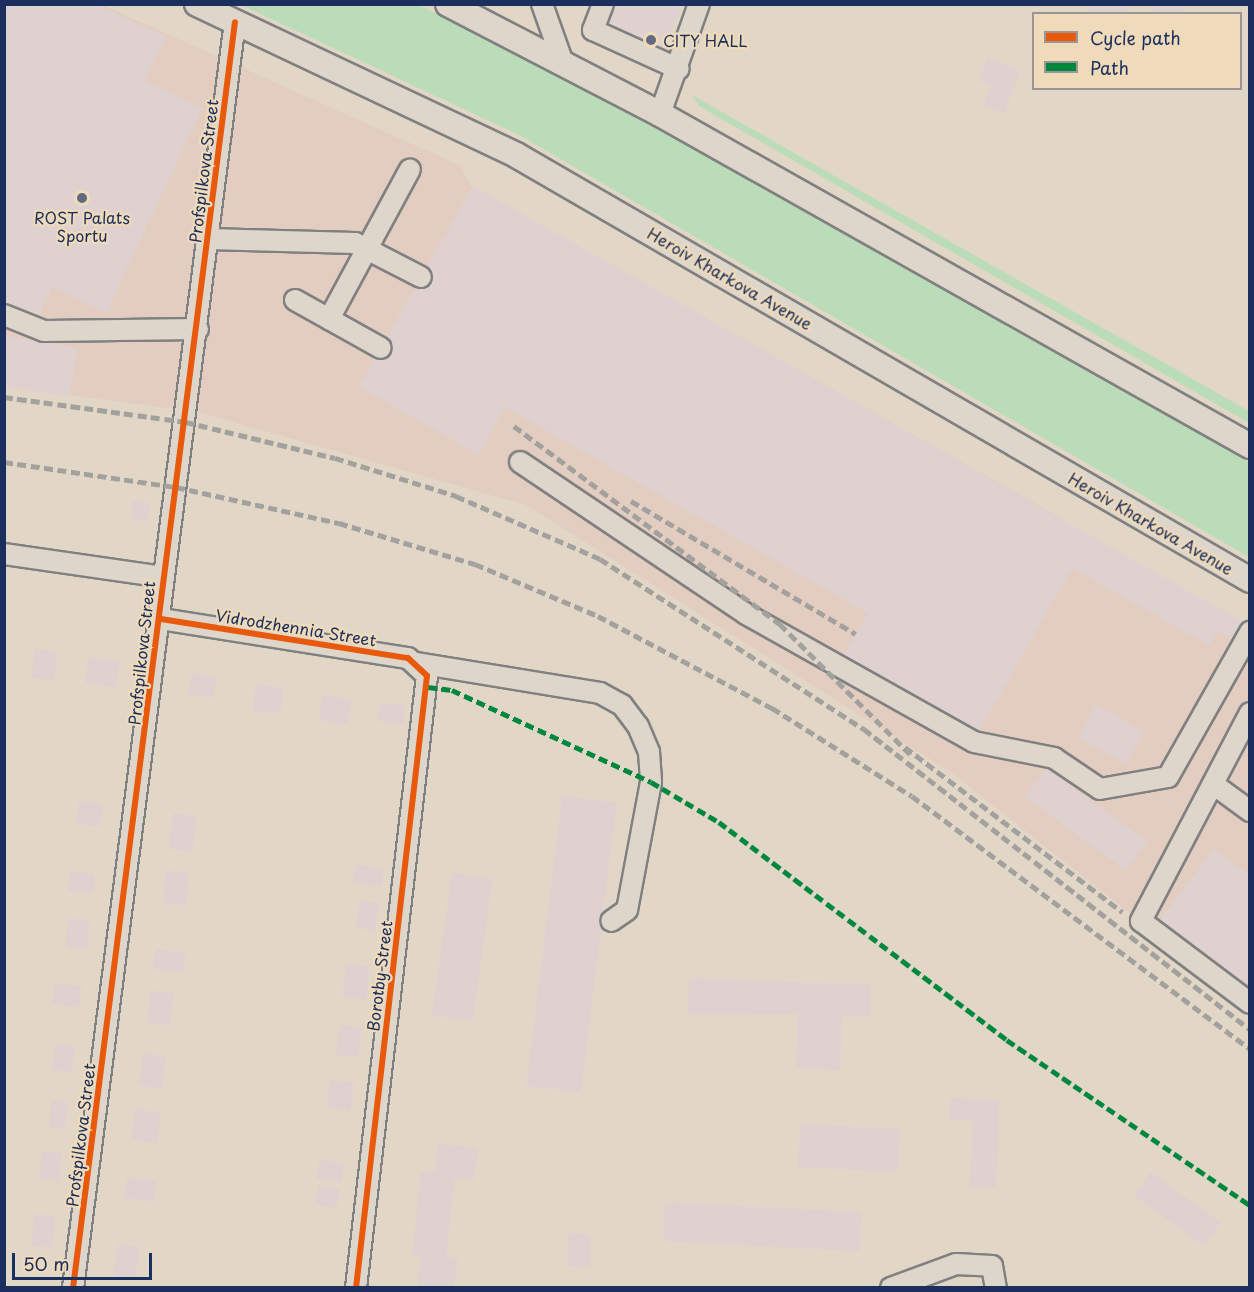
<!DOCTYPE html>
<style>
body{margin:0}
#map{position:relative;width:1254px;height:1292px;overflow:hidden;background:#e2d7c6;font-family:"Playpen Sans",sans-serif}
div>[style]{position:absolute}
.built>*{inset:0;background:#e2cdc0}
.green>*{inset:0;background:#bbdcb8}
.building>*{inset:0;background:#dfd1d0;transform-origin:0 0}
.roads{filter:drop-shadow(2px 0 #818081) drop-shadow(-2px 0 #818081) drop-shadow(0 2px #818081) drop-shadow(0 -2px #818081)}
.minor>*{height:20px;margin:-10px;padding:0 10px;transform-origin:10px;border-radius:10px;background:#ded6ca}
.major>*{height:24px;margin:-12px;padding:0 12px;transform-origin:12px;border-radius:12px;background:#ded6ca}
.rail>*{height:4.5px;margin-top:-2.25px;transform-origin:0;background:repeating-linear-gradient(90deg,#a3a19e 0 9px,transparent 0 13.5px)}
.quiet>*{height:4.5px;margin-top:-2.25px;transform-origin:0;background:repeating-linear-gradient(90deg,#00873e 0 9px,transparent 0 13.5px)}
.cycleway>*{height:6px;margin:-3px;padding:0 3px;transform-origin:3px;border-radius:3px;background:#e8590c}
.dots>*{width:16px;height:16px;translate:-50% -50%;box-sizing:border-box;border:3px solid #efdab9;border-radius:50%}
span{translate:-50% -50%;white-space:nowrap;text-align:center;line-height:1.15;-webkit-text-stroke:4.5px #efdab9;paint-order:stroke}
.poi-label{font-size:16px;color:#1b2f5e}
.left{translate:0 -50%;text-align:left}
.street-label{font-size:16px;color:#1b2f5e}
.frame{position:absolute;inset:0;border:6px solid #1b2f5e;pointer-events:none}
.legend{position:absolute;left:1032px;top:12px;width:210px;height:78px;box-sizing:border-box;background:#efdab9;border:2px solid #9a9695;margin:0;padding:8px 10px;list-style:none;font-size:18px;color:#1b2f5e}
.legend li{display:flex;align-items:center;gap:12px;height:30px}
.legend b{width:30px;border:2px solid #9a9695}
.scale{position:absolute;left:12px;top:1253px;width:140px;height:27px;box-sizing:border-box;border:3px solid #1b2f5e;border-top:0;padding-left:8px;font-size:18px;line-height:21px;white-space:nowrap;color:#1b2f5e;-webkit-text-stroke:4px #efdab9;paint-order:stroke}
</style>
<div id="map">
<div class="built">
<div style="clip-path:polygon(5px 5px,103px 5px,461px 166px,470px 185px,1047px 510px,1249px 636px,1249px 1007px,952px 773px,526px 505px,198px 412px,5px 387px)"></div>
</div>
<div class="green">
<div style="clip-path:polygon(241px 5px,419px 5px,708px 153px,1249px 462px,1249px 557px,519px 135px)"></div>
<div style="clip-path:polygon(692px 95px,1249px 411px,1249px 423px,699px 106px)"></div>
</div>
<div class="building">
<div style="clip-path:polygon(4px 4px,96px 4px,166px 37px,145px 81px,202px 108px,106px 313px,52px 287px,36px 320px,4px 305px)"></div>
<div style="clip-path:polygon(617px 4px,683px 4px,663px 51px,607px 28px)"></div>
<div style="clip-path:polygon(1090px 4px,1129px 4px,1125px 14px,1086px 14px)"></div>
<div style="clip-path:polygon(1155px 4px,1187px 4px,1184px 14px,1152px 14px)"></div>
<div style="clip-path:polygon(988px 58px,1020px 71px,1004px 114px,983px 106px,991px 86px,979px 81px)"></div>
<div style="clip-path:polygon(473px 186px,1245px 623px,1235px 641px,1217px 631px,1209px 645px,1072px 568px,979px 731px,844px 655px,868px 613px,505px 407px,478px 454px,359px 387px)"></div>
<div style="left:4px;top:336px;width:74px;height:50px;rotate:9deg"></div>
<div style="left:133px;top:500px;width:17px;height:19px;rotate:7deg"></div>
<div style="left:35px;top:649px;width:23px;height:29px;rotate:7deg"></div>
<div style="left:88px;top:658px;width:31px;height:26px;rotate:6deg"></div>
<div style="left:192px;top:673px;width:25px;height:21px;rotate:11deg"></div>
<div style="left:255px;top:685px;width:28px;height:26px;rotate:4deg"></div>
<div style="left:323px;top:695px;width:29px;height:26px;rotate:10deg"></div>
<div style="left:380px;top:702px;width:26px;height:19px;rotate:9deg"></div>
<div style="left:1096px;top:705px;width:55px;height:37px;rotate:29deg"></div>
<div style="left:1046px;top:768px;width:125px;height:36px;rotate:36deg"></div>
<div style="left:562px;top:796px;width:55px;height:292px;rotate:7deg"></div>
<div style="left:79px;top:801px;width:24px;height:23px;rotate:7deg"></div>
<div style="left:173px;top:813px;width:24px;height:36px;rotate:7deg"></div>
<div style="clip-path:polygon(1214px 849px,1250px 875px,1250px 989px,1159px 921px)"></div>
<div style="left:356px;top:865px;width:28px;height:18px;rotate:8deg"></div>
<div style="left:166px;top:870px;width:23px;height:33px;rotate:5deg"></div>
<div style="left:70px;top:871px;width:25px;height:20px;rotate:7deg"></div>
<div style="left:452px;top:873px;width:41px;height:144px;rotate:8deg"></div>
<div style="left:360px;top:900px;width:20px;height:28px;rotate:9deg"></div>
<div style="left:68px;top:918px;width:22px;height:30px;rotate:5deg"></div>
<div style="left:156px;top:949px;width:30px;height:20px;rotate:8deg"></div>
<div style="left:346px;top:964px;width:24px;height:33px;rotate:7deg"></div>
<div style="clip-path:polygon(689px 978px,871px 985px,870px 1017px,842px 1016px,840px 1070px,796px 1068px,798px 1014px,688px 1015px)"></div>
<div style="left:55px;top:983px;width:27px;height:21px;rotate:8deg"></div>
<div style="left:151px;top:990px;width:23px;height:33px;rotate:7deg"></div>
<div style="left:340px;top:1025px;width:22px;height:30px;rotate:8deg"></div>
<div style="left:55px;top:1044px;width:20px;height:26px;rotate:6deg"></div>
<div style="left:143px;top:1053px;width:23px;height:33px;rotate:7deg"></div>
<div style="left:330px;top:1080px;width:24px;height:28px;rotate:7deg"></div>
<div style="clip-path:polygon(950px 1098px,999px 1100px,996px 1188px,970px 1187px,973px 1120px,949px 1119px)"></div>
<div style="left:52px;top:1100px;width:16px;height:27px;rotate:7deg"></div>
<div style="left:135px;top:1109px;width:26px;height:31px;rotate:7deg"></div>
<div style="left:800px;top:1124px;width:100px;height:43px;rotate:3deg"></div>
<div style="clip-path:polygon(438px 1144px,478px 1148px,474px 1180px,455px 1178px,446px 1257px,458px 1258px,454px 1288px,417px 1287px,421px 1256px,412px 1255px,421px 1171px,435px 1172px)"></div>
<div style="left:42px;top:1151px;width:20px;height:29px;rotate:6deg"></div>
<div style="left:319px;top:1160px;width:25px;height:19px;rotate:7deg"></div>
<div style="left:1151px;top:1172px;width:86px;height:29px;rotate:36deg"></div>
<div style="left:127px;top:1177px;width:30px;height:21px;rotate:8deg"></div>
<div style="left:318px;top:1186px;width:22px;height:19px;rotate:8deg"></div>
<div style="left:665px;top:1202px;width:197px;height:39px;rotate:3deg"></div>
<div style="left:34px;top:1214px;width:21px;height:32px;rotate:5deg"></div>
<div style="left:569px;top:1233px;width:22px;height:33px;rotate:3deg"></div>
<div style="left:118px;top:1244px;width:22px;height:33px;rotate:8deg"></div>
</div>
<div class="roads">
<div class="minor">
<div style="left:542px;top:4px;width:63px;rotate:70.4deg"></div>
<div style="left:603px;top:4px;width:28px;rotate:111deg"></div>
<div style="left:593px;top:30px;width:94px;rotate:24.4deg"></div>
<div style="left:660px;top:114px;width:117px;rotate:-70.5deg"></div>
<div style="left:208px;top:239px;width:147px;rotate:1.6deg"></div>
<div style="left:355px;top:243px;width:74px;rotate:27.3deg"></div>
<div style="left:295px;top:300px;width:98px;rotate:29.2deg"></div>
<div style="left:4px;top:315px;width:43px;rotate:21.8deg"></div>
<div style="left:44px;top:331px;width:154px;rotate:-0.7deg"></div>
<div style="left:329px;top:319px;width:170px;rotate:-61.6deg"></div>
<div style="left:520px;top:462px;width:272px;rotate:33.9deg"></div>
<div style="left:746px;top:614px;width:261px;rotate:29.3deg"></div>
<div style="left:974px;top:742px;width:82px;rotate:11.3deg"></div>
<div style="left:1054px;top:758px;width:55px;rotate:34deg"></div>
<div style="left:1100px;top:789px;width:69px;rotate:-10deg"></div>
<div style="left:1168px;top:777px;width:167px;rotate:-60.5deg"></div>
<div style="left:4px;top:554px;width:161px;rotate:8.2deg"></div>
<div style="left:161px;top:619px;width:250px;rotate:9deg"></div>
<div style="left:408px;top:658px;width:26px;rotate:43deg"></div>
<div style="left:427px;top:676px;width:616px;rotate:96.62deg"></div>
<div style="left:417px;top:663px;width:185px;rotate:9.3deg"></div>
<div style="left:600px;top:693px;width:25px;rotate:29deg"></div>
<div style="left:622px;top:705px;width:26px;rotate:53deg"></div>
<div style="left:638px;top:726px;width:28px;rotate:67deg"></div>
<div style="left:649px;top:752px;width:30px;rotate:86deg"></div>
<div style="left:651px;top:782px;width:130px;rotate:100.6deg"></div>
<div style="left:627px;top:910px;width:19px;rotate:145deg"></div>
<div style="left:1250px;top:713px;width:235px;rotate:117.7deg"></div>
<div style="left:1141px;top:921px;width:136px;rotate:37deg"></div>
<div style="left:1213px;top:784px;width:46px;rotate:36.1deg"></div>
<div style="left:73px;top:1288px;width:1276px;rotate:-82.71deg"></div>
<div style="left:891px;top:1288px;width:69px;rotate:-20.3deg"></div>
<div style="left:956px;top:1264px;width:36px;rotate:3deg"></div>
<div style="left:992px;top:1266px;width:22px;rotate:80deg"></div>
</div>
<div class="major">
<div style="left:197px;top:4px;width:353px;rotate:25.3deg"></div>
<div style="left:516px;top:155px;width:848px;rotate:30.07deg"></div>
<div style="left:448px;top:4px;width:239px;rotate:27.4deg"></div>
<div style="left:660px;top:114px;width:677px;rotate:29.37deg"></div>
</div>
</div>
<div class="rail">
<div style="left:4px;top:397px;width:184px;rotate:7.8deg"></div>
<div style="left:186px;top:422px;width:153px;rotate:13.6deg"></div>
<div style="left:335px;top:458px;width:127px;rotate:17.4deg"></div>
<div style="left:456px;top:496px;width:157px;rotate:23.6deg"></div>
<div style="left:600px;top:559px;width:314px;rotate:32.8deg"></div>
<div style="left:864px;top:729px;width:489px;rotate:37.9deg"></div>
<div style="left:514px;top:426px;width:332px;rotate:36.7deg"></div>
<div style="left:780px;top:624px;width:184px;rotate:45deg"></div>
<div style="left:4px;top:462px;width:174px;rotate:8.3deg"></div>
<div style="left:176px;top:487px;width:167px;rotate:12.5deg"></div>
<div style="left:339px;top:523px;width:142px;rotate:16.8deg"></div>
<div style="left:475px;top:564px;width:134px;rotate:22.9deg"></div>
<div style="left:598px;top:616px;width:197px;rotate:27.9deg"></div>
<div style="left:772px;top:708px;width:165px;rotate:32.2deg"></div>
<div style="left:912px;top:796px;width:422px;rotate:36.8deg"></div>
<div style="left:631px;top:501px;width:261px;rotate:30.6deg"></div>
<div style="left:905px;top:747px;width:273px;rotate:37.2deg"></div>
</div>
<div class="quiet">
<div style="left:428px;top:687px;width:24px;rotate:7deg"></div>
<div style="left:452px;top:690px;width:219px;rotate:24.8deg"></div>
<div style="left:651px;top:782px;width:79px;rotate:30.5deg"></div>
<div style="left:719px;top:822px;width:361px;rotate:37.1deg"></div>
<div style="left:1007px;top:1040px;width:294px;rotate:34.2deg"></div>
</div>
<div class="cycleway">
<div style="left:161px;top:619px;width:250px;rotate:9deg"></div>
<div style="left:408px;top:658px;width:26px;rotate:43deg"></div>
<div style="left:427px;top:676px;width:616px;rotate:96.62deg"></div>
<div style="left:73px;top:1288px;width:1276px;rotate:-82.71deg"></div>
</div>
<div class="dots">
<div style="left:651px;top:40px;background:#616a82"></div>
<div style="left:82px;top:198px;background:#616a82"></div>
</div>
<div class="poi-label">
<span class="left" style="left:663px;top:40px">CITY HALL</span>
<span style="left:82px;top:226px">ROST Palats<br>Sportu</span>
</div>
<div class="street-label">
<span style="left:203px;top:171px;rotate:-83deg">Profspilkova Street</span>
<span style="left:730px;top:278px;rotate:30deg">Heroiv Kharkova Avenue</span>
<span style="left:1151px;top:523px;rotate:30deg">Heroiv Kharkova Avenue</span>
<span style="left:296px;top:627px;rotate:9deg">Vidrodzhennia Street</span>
<span style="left:141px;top:653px;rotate:-84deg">Profspilkova Street</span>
<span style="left:379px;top:976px;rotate:-83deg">Borotby Street</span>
<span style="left:80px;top:1135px;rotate:-83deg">Profspilkova Street</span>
</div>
<div class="frame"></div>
<ul class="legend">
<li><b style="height:8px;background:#e8590c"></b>Cycle path</li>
<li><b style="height:8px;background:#00873e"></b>Path</li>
</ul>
<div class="scale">50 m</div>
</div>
